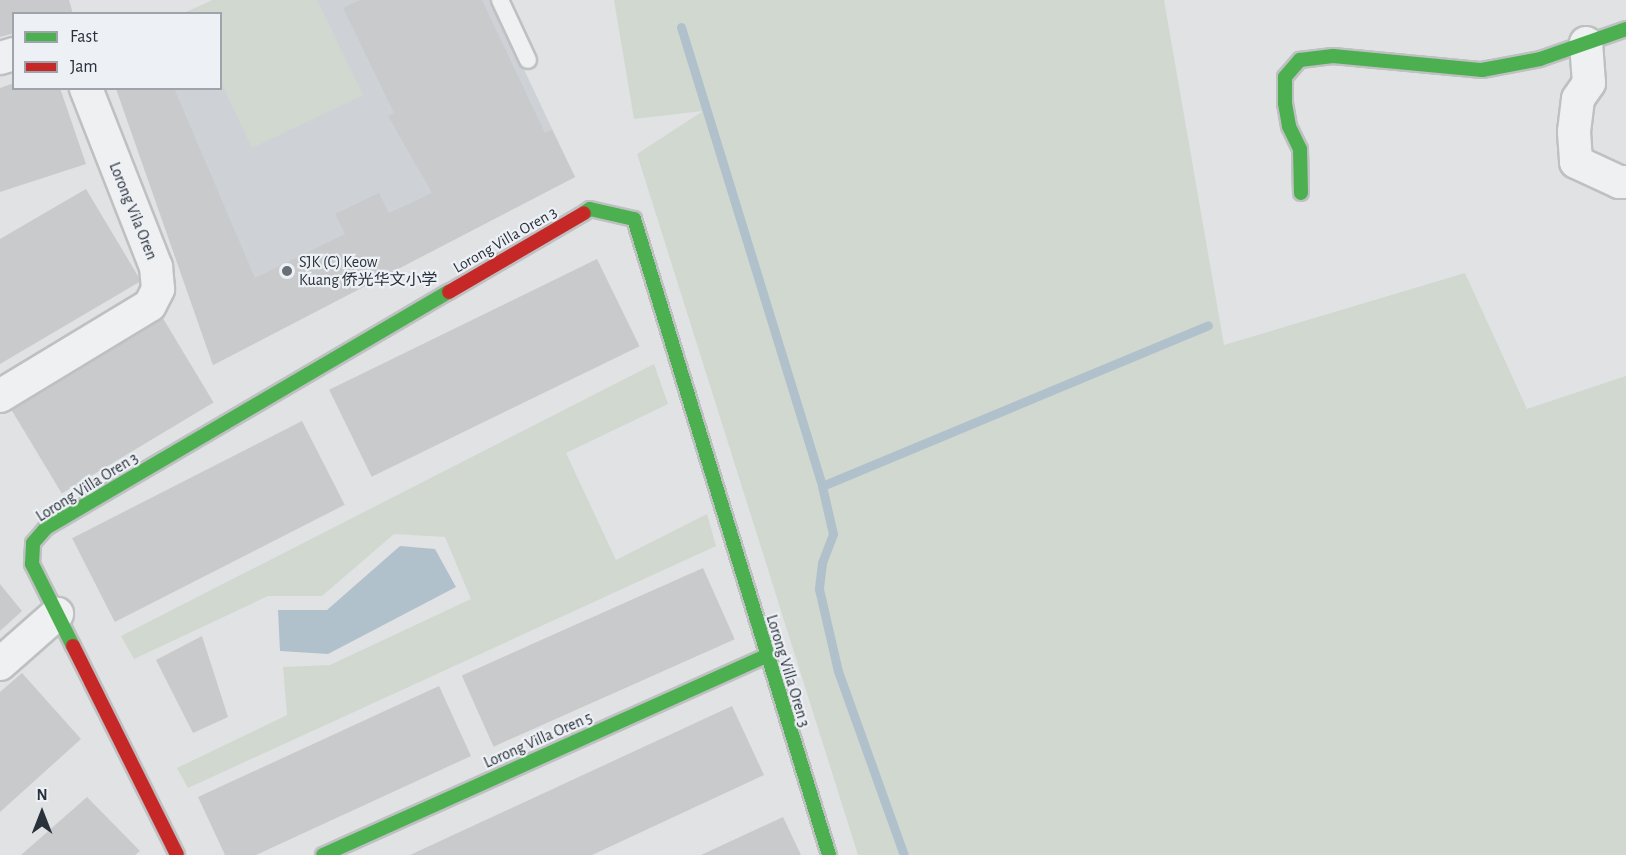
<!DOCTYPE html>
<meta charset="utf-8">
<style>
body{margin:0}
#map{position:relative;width:1626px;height:855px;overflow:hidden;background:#e0e2e4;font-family:"Alegreya Sans","Noto Sans SC",sans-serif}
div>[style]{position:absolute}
.built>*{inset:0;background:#ced2d7}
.green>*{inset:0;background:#d1d8d0}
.water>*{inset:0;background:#b0c1cc}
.stream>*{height:9px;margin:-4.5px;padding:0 4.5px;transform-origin:4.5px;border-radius:4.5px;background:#b0c1cc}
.building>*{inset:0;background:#c8cacc;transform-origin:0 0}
.roads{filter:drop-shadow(2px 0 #bec0c2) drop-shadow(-2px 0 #bec0c2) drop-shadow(0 2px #bec0c2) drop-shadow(0 -2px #bec0c2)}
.lane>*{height:16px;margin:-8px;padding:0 8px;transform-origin:8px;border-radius:8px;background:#eff0f1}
.street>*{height:32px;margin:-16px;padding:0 16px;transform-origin:16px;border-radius:16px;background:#eff0f1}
.fast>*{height:14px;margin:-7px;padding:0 7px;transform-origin:7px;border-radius:7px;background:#4caf50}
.jam>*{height:14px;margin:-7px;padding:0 7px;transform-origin:7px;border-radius:7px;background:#c62828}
.dots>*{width:16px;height:16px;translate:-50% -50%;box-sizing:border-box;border:3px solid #edf0f4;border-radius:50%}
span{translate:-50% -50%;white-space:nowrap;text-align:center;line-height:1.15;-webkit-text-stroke:4.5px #edf0f4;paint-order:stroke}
.street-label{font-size:16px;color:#29313b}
.poi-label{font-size:16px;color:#29313b}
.left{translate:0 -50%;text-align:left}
.legend{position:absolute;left:12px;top:12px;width:210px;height:78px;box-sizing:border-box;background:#edf0f4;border:2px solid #9fa4aa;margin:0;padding:8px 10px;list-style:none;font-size:18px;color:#29313b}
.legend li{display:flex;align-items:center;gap:12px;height:30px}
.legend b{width:30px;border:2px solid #9fa4aa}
.north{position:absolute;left:12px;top:783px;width:60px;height:60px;-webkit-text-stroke:4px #edf0f4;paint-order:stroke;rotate:0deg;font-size:16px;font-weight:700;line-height:24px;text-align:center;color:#29313b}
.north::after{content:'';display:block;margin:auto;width:21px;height:27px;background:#29313b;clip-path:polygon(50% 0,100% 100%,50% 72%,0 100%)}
</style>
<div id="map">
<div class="built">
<div style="clip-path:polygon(213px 0,491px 0,575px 177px,213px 365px,116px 89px,220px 88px,220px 14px,184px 13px)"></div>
</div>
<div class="green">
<div style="clip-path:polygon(213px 0,317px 0,363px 95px,252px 148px,221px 82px,220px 14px,186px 13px)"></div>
<div style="clip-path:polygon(614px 0,1164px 0,1224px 345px,1465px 273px,1527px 409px,1626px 376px,1626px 855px,858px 855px,637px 154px,703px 111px,634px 119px)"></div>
<div style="clip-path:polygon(654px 364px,668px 404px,566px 453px,616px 560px,707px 514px,716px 546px,188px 788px,177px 768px,287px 715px,283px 667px,330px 665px,471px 599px,445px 537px,394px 534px,322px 596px,268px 596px,134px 659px,121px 636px)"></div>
</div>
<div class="water">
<div style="clip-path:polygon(400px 546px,435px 549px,456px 587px,328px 654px,280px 651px,278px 610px,327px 610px)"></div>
</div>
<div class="stream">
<div style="left:681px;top:27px;width:480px;rotate:72.9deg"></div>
<div style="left:822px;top:486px;width:49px;rotate:77.1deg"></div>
<div style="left:833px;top:534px;width:31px;rotate:111deg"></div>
<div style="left:822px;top:563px;width:26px;rotate:97deg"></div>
<div style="left:819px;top:589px;width:84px;rotate:77deg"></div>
<div style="left:838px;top:671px;width:195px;rotate:70.3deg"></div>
<div style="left:822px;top:486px;width:418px;rotate:-22.6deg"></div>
</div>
<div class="building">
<div style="clip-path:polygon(0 0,69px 0,73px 14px,14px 14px,14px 33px,0 37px)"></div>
<div style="clip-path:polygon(360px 0,482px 0,545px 133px,552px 130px,575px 177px,213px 365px,116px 88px,174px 88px,255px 278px,345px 234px,335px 214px,379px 193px,389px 213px,432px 193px,388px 116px,394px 113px,343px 8px)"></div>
<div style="clip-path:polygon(14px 83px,14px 88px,60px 88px,86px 164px,0 192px,0 88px)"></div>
<div style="clip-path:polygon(86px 189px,141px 281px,0 364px,0 239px)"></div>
<div style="left:597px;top:259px;width:97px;height:298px;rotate:64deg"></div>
<div style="left:161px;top:315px;width:102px;height:177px;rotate:59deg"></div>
<div style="left:302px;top:421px;width:94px;height:258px;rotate:63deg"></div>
<div style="left:703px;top:568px;width:78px;height:264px;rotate:66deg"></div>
<div style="clip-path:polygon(0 584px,22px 611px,0 631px)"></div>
<div style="clip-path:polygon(202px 636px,228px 717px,193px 733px,156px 660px)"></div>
<div style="clip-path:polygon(22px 673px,81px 739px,0 812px,0 692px)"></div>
<div style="clip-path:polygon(439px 686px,471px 756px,256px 855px,225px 855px,198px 797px)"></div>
<div style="clip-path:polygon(732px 706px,764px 775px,592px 855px,410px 855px)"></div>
<div style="clip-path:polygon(87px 797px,140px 851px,135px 855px,21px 855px)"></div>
<div style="clip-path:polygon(783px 817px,801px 855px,701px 855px)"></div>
</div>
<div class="roads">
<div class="lane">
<div style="left:500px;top:0;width:66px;rotate:65deg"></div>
</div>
<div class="street">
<div style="left:1586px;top:43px;width:40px;rotate:85.7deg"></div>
<div style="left:1589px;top:83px;width:19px;rotate:125deg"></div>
<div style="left:1578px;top:99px;width:33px;rotate:97deg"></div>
<div style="left:1574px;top:132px;width:30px;rotate:86deg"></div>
<div style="left:1576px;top:162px;width:47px;rotate:24.9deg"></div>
<div style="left:1619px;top:182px;width:7px"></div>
<div style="left:0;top:58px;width:15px;rotate:-16deg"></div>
<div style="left:0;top:396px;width:175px;rotate:-31.2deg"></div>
<div style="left:150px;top:305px;width:18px;rotate:-63deg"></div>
<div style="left:158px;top:289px;width:22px;rotate:-95deg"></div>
<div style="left:156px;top:267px;width:192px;rotate:-111.4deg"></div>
<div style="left:0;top:664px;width:76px;rotate:-41.3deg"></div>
</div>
<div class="fast">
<div style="left:1301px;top:193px;width:44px;rotate:-91.3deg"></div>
<div style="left:1300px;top:149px;width:25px;rotate:-116deg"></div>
<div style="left:1289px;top:126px;width:23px;rotate:-100deg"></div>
<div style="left:1285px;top:103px;width:26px;rotate:-90deg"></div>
<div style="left:1285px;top:77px;width:23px;rotate:-49deg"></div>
<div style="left:1300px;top:60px;width:33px;rotate:-7deg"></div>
<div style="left:1333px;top:56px;width:150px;rotate:5.4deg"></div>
<div style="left:1482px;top:70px;width:59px;rotate:-10.7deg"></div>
<div style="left:1540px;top:59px;width:91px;rotate:-19.2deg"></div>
<div style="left:584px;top:213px;width:7px;rotate:-34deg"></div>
<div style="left:590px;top:209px;width:45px;rotate:12.8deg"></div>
<div style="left:634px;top:219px;width:665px;rotate:72.95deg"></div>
<div style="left:73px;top:646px;width:92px;rotate:-116.6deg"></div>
<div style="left:32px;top:564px;width:21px;rotate:-87deg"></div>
<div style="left:33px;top:543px;width:20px;rotate:-49deg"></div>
<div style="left:46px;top:528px;width:467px;rotate:-30.4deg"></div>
<div style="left:323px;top:855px;width:485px;rotate:-24.2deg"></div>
</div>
<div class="jam">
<div style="left:449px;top:292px;width:156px;rotate:-30.3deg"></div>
<div style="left:73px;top:646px;width:233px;rotate:63.5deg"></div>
</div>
</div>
<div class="dots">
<div style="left:287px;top:271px;background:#696f76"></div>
</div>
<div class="street-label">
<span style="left:133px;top:211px;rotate:68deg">Lorong Vila Oren</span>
<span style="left:505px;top:240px;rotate:-30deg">Lorong Villa Oren 3</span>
<span style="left:87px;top:487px;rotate:-32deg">Lorong Villa Oren 3</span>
<span style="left:788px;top:671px;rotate:73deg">Lorong Villa Oren 3</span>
<span style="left:538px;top:740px;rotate:-24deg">Lorong Villa Oren 5</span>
</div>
<div class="poi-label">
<span class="left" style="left:299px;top:271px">SJK (C) Keow<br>Kuang 侨光华文小学</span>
</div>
<ul class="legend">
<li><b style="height:8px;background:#4caf50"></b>Fast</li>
<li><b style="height:8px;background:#c62828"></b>Jam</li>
</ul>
<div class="north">N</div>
</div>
